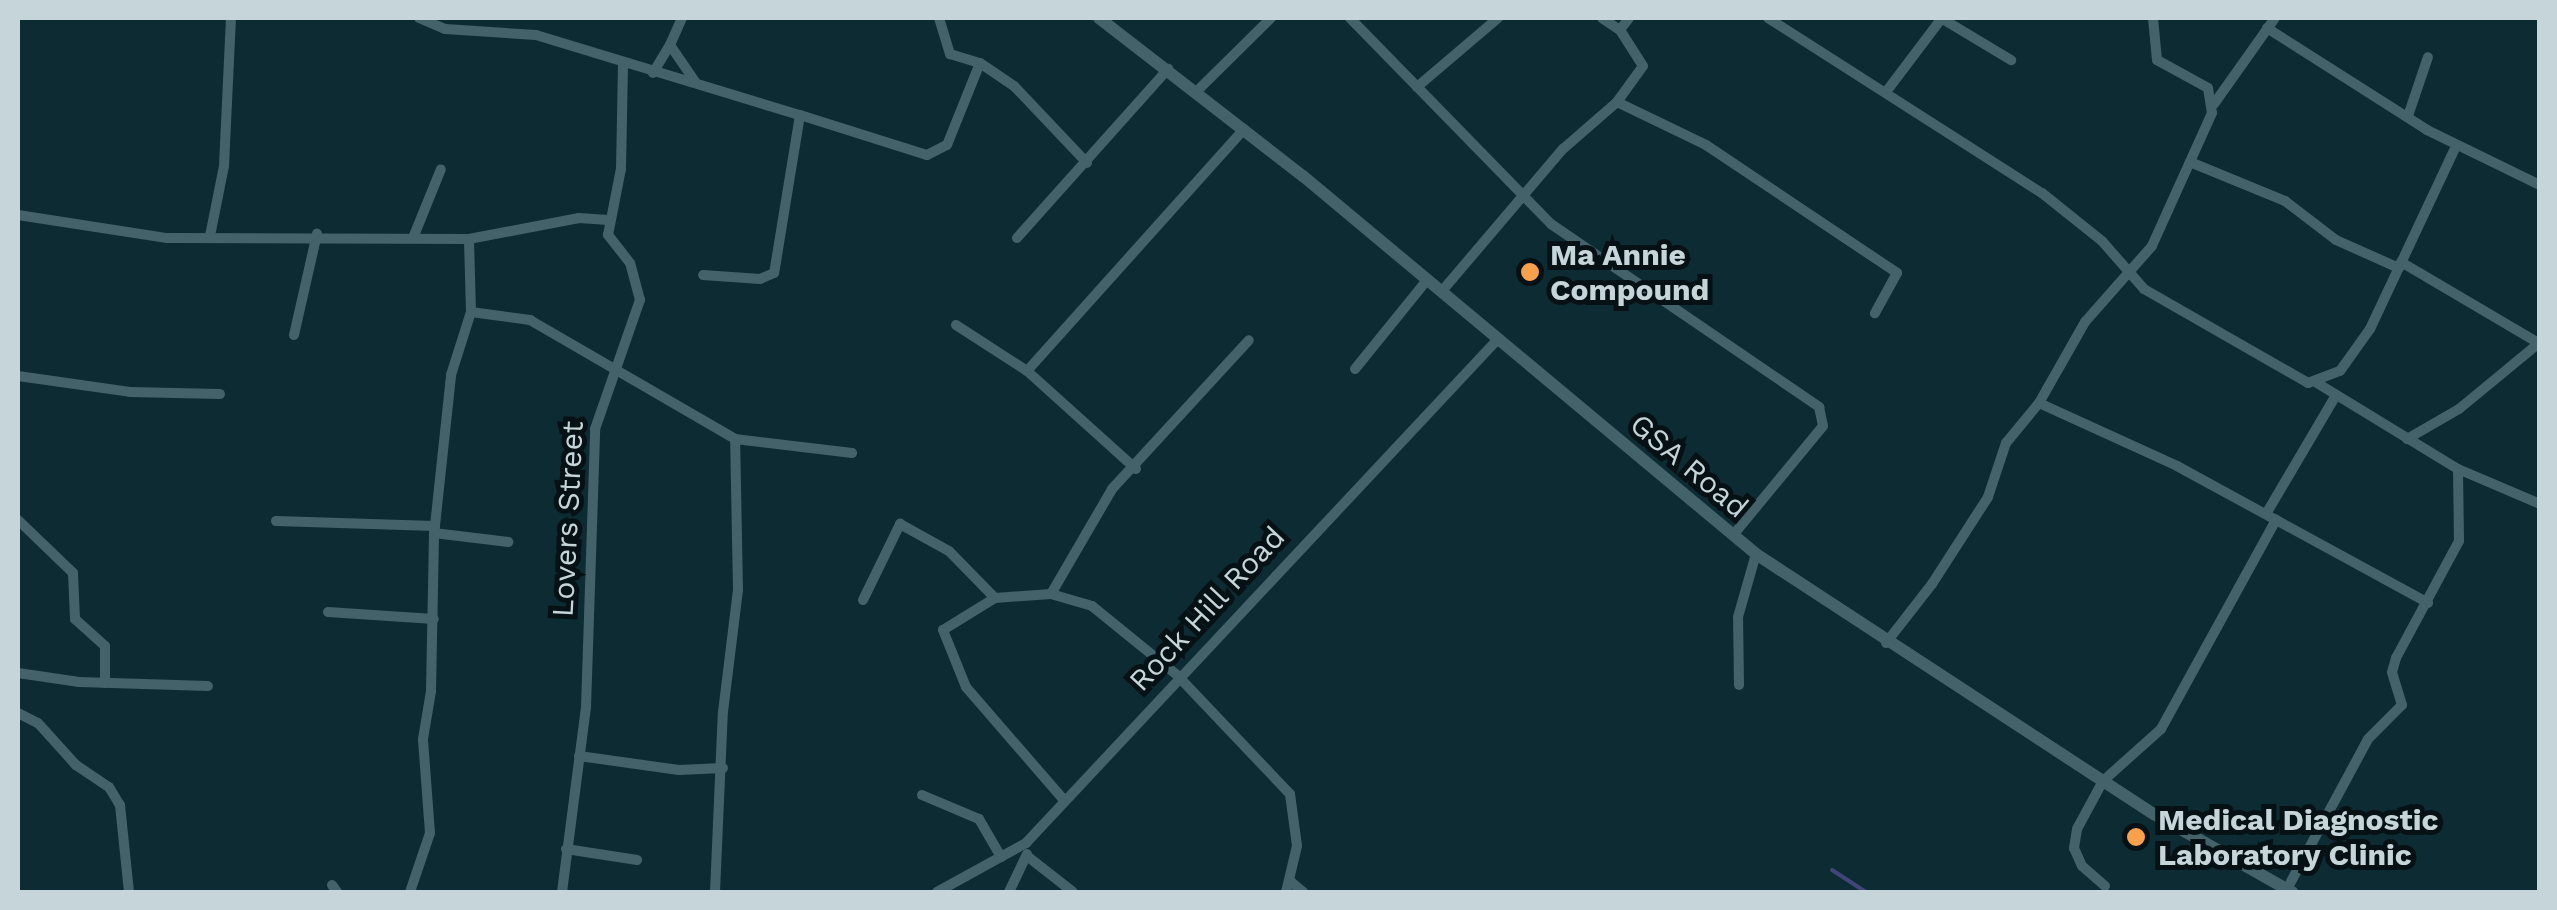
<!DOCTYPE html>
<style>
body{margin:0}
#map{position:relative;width:2557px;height:910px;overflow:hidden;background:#0d2b32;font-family:"Work Sans",sans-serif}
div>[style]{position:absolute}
.stream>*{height:4px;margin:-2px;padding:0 2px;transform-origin:2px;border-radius:2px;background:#42457a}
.minor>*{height:10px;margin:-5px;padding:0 5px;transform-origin:5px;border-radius:5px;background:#44626a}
.tertiary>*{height:12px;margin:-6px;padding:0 6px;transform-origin:6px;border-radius:6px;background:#44626a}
.dots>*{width:28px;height:28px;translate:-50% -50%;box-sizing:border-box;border:5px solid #061115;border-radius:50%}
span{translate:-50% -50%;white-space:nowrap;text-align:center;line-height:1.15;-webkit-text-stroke:10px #061115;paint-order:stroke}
.poi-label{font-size:30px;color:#c5d5da;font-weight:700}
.left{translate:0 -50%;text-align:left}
.street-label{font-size:30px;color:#c5d5da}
.frame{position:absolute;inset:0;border:20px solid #c5d5da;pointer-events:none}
</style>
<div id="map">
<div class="stream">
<div style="left:1832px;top:870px;width:40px;rotate:32.9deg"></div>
</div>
<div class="minor">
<div style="left:419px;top:18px;width:28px;rotate:23deg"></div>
<div style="left:445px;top:29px;width:91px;rotate:3.8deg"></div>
<div style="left:536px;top:35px;width:276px;rotate:16.9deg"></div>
<div style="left:800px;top:115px;width:160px;rotate:99.3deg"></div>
<div style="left:774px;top:273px;width:15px;rotate:157deg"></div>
<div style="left:760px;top:279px;width:57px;rotate:-176deg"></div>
<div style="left:682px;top:18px;width:30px;rotate:114deg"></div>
<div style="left:670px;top:45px;width:46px;rotate:55.6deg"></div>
<div style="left:939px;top:18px;width:38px;rotate:73deg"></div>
<div style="left:950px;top:54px;width:31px;rotate:17deg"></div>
<div style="left:980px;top:63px;width:41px;rotate:34.1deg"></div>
<div style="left:1014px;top:86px;width:106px;rotate:46.5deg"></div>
<div style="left:1350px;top:18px;width:288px;rotate:45.7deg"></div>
<div style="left:1551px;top:224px;width:325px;rotate:34.3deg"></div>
<div style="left:1819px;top:407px;width:19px;rotate:78deg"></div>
<div style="left:1823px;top:426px;width:141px;rotate:129.5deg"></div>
<div style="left:1602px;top:18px;width:22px;rotate:34deg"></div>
<div style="left:1620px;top:30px;width:15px;rotate:-53deg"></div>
<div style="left:1768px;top:18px;width:325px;rotate:32.6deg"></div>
<div style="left:2042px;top:193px;width:77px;rotate:38.7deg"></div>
<div style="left:2102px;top:241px;width:64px;rotate:48.8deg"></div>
<div style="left:2144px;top:289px;width:189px;rotate:29.8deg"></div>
<div style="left:2308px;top:383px;width:34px;rotate:-21deg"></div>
<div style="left:2340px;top:371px;width:52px;rotate:-54.5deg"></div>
<div style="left:2370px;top:329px;width:202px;rotate:-64.8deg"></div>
<div style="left:1941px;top:18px;width:82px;rotate:31deg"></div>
<div style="left:2153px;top:18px;width:42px;rotate:84.6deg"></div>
<div style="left:2157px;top:60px;width:58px;rotate:28.8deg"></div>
<div style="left:2208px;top:88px;width:25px;rotate:81deg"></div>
<div style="left:2212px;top:113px;width:146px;rotate:114.3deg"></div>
<div style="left:2152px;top:246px;width:101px;rotate:131.4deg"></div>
<div style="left:2085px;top:322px;width:93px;rotate:119.6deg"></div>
<div style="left:2039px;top:403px;width:152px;rotate:24.5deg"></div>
<div style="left:2177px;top:466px;width:286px;rotate:28.6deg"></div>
<div style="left:2267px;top:28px;width:190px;rotate:32.5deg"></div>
<div style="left:2427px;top:130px;width:126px;rotate:26deg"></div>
<div style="left:653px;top:73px;width:33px;rotate:-59deg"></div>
<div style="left:1417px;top:87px;width:106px;rotate:-40.4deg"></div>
<div style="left:1196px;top:92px;width:105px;rotate:-44.6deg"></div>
<div style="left:1886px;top:92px;width:93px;rotate:-52.9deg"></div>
<div style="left:1617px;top:102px;width:44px;rotate:-54.2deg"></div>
<div style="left:1643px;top:66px;width:43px;rotate:-122.6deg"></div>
<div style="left:2214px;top:104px;width:105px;rotate:-54.7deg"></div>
<div style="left:800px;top:115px;width:133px;rotate:17.5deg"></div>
<div style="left:927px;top:155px;width:22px;rotate:-27deg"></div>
<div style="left:947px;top:145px;width:88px;rotate:-68.1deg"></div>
<div style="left:2408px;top:116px;width:62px;rotate:-71.3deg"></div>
<div style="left:2190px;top:162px;width:103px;rotate:22.3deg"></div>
<div style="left:2285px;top:201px;width:64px;rotate:37.4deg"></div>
<div style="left:2336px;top:240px;width:69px;rotate:24deg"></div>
<div style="left:18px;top:215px;width:151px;rotate:8.8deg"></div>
<div style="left:167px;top:238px;width:302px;rotate:0.2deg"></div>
<div style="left:469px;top:239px;width:112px;rotate:-10.8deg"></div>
<div style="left:579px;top:218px;width:29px;rotate:4deg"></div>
<div style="left:210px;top:236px;width:71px;rotate:-78.7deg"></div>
<div style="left:224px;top:166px;width:148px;rotate:-87.3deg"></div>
<div style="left:413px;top:238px;width:74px;rotate:-67.9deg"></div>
<div style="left:1017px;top:238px;width:227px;rotate:-48.2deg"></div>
<div style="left:2401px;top:262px;width:161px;rotate:30.5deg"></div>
<div style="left:1442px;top:291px;width:187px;rotate:-49.6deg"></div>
<div style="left:1563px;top:149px;width:72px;rotate:-41deg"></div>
<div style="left:1617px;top:102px;width:99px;rotate:25.8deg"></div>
<div style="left:1706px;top:145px;width:230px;rotate:33.8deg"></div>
<div style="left:1897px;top:273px;width:46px;rotate:118.8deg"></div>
<div style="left:471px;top:312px;width:60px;rotate:7.7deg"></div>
<div style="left:530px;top:320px;width:237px;rotate:30.1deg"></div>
<div style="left:735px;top:439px;width:118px;rotate:6.8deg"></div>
<div style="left:956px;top:325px;width:85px;rotate:32.9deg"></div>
<div style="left:294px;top:335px;width:104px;rotate:-77.2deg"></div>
<div style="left:1355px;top:369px;width:114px;rotate:-51deg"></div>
<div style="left:18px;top:376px;width:113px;rotate:8.1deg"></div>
<div style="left:130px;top:392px;width:90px;rotate:1.3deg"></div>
<div style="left:2317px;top:383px;width:165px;rotate:31.4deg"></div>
<div style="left:2458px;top:469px;width:89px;rotate:23.1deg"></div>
<div style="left:2407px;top:439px;width:60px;rotate:-30deg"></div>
<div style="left:2459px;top:409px;width:104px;rotate:-39.5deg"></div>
<div style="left:1136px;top:469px;width:147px;rotate:-138deg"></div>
<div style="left:1027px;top:371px;width:325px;rotate:-48.1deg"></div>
<div style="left:2266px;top:514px;width:138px;rotate:-59.5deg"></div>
<div style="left:18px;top:520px;width:76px;rotate:43.9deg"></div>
<div style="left:73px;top:573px;width:46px;rotate:87.5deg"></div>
<div style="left:75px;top:619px;width:40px;rotate:42deg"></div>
<div style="left:105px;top:646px;width:37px;rotate:90deg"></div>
<div style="left:276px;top:521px;width:159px;rotate:1.8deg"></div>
<div style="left:434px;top:533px;width:75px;rotate:6.9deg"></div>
<div style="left:1051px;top:594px;width:121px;rotate:-59.8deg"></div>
<div style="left:1112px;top:489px;width:202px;rotate:-47.4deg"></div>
<div style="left:995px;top:598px;width:61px;rotate:148.4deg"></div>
<div style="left:943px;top:630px;width:61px;rotate:68deg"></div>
<div style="left:966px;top:687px;width:150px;rotate:49.1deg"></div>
<div style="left:863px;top:600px;width:85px;rotate:-64deg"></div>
<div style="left:900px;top:524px;width:56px;rotate:28.9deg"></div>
<div style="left:949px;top:551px;width:66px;rotate:45.6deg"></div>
<div style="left:995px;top:598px;width:56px;rotate:-4.1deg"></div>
<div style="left:1051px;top:594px;width:43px;rotate:16.3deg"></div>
<div style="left:1092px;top:606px;width:109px;rotate:39.1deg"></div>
<div style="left:1177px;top:675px;width:164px;rotate:46.5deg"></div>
<div style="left:1290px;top:794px;width:52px;rotate:82.3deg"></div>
<div style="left:1297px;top:846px;width:47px;rotate:103.4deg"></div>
<div style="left:328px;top:612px;width:106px;rotate:3.8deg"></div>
<div style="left:1886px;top:643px;width:75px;rotate:-52.1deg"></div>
<div style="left:1932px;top:584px;width:103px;rotate:-57.2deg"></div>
<div style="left:1988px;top:497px;width:57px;rotate:-71.6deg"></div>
<div style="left:2006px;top:443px;width:52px;rotate:-50.5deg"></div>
<div style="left:18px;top:673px;width:62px;rotate:8.4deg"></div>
<div style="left:79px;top:682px;width:129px;rotate:1.8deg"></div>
<div style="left:1739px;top:685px;width:68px;rotate:-90.8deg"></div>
<div style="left:1738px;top:617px;width:66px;rotate:-74.1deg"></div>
<div style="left:18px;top:713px;width:22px;rotate:27deg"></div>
<div style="left:38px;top:723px;width:57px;rotate:47.9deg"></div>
<div style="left:76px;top:765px;width:40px;rotate:34deg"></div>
<div style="left:109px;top:787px;width:21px;rotate:59deg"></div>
<div style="left:120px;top:805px;width:87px;rotate:84.1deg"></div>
<div style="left:579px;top:756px;width:101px;rotate:8deg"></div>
<div style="left:679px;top:770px;width:44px;rotate:-2.6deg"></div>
<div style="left:922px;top:795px;width:62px;rotate:22.8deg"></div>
<div style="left:979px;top:819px;width:44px;rotate:59.9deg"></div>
<div style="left:566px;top:849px;width:72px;rotate:8.8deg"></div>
<div style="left:1027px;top:856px;width:58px;rotate:38deg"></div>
<div style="left:1290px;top:881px;width:17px;rotate:40deg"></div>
<div style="left:332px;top:885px;width:9px;rotate:54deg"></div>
<div style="left:2105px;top:886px;width:30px;rotate:-139deg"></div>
<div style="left:2082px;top:866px;width:20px;rotate:-114deg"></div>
<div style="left:2074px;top:848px;width:19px;rotate:-81deg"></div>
<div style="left:2077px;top:829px;width:55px;rotate:-61.6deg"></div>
<div style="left:2103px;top:781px;width:78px;rotate:-41.9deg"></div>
<div style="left:2161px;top:729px;width:239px;rotate:-61.2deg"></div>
<div style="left:2287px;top:889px;width:170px;rotate:-61.6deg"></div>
<div style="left:2368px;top:739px;width:48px;rotate:-45deg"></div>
<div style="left:2402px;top:705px;width:34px;rotate:-107deg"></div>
<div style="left:2392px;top:672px;width:15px;rotate:-74deg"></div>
<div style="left:2396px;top:658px;width:133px;rotate:-61.7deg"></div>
<div style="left:2459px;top:541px;width:72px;rotate:-90.8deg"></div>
<div style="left:410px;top:892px;width:62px;rotate:-71.3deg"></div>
<div style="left:430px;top:833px;width:94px;rotate:-94.3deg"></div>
<div style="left:423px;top:739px;width:49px;rotate:-80.5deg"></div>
<div style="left:431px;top:691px;width:156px;rotate:-88.9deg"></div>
<div style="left:434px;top:535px;width:161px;rotate:-83.9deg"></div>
<div style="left:451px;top:375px;width:66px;rotate:-72.4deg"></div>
<div style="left:471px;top:312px;width:73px;rotate:-91.6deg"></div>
<div style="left:562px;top:892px;width:187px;rotate:-82.6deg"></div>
<div style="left:586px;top:707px;width:278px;rotate:-88.1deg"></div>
<div style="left:595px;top:429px;width:137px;rotate:-70.8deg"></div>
<div style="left:640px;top:300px;width:38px;rotate:-105deg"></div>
<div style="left:630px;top:263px;width:36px;rotate:-128deg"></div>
<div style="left:608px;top:235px;width:67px;rotate:-78.9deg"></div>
<div style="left:621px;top:169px;width:106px;rotate:-88.9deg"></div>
<div style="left:715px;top:892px;width:180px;rotate:-87.5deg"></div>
<div style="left:723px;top:712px;width:123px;rotate:-83deg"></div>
<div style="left:738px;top:590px;width:151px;rotate:-91.1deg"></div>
<div style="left:937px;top:892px;width:102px;rotate:-28.8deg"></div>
<div style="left:1026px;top:843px;width:691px;rotate:-46.88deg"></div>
<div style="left:1009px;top:892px;width:42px;rotate:-64.7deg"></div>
</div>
<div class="tertiary">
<div style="left:1099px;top:18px;width:258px;rotate:37.8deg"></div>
<div style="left:1303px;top:176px;width:590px;rotate:39.84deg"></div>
<div style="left:1756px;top:554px;width:475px;rotate:33.2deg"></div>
<div style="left:2154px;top:814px;width:159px;rotate:29.5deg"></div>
</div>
<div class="dots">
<div style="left:1530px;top:272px;background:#f9a04c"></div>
<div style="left:2136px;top:837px;background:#f9a04c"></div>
</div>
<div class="poi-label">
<span class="left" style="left:1550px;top:272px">Ma Annie<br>Compound</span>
<span class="left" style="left:2158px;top:837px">Medical Diagnostic<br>Laboratory Clinic</span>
</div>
<div class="street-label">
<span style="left:1689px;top:466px;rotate:40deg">GSA Road</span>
<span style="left:568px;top:519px;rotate:-87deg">Lovers Street</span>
<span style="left:1207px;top:609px;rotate:-47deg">Rock Hill Road</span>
</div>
<div class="frame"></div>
</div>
